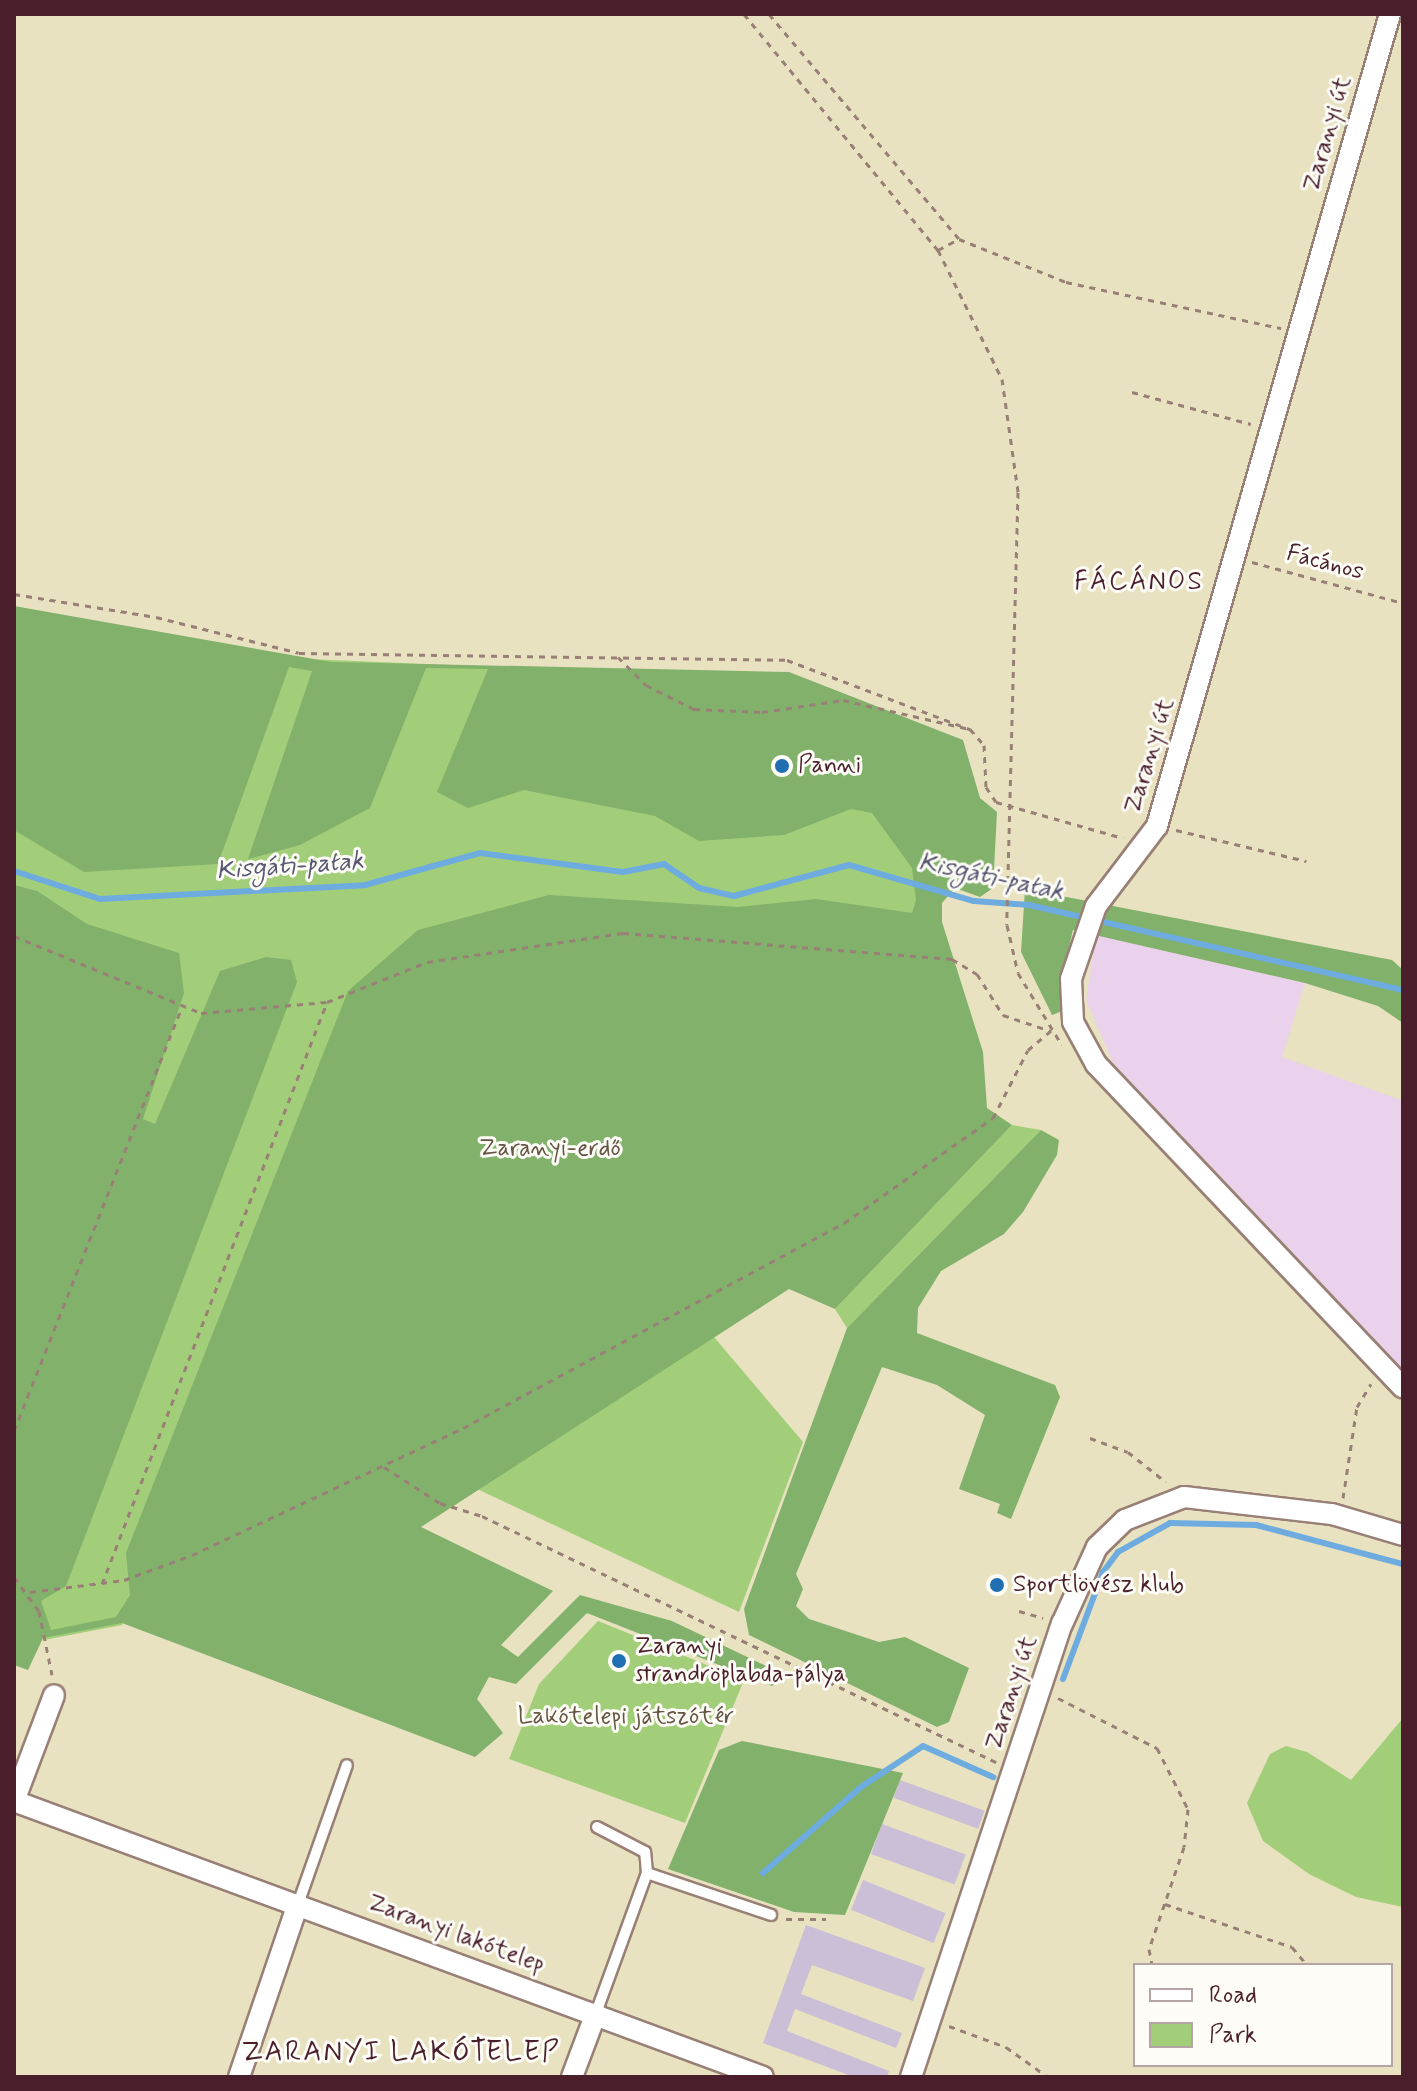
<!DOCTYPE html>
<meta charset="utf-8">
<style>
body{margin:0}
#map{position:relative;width:1417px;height:2091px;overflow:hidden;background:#e8e2c1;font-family:Mynerve,sans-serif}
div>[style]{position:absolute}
.built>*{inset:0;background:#ead1ec}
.industrial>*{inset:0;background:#cabfd6;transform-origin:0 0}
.green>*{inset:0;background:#a2ce7a}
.forest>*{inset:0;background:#81b16a}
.stream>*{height:6px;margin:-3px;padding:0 3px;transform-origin:3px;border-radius:3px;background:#6eace0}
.path>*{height:3px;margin-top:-1.5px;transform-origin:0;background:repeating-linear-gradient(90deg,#998076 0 6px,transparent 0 12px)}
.roads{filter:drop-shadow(2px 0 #998076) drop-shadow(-2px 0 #998076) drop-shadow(0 2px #998076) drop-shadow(0 -2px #998076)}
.service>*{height:10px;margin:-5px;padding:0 5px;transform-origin:5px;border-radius:5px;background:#fff}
.minor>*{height:20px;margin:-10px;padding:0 10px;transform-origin:10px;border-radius:10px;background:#fff}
.dots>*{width:22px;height:22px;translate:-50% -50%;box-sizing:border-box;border:4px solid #fdfcf7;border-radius:50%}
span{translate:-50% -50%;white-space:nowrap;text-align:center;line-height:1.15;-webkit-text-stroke:6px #fdfcf7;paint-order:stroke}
.street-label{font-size:24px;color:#4a1f2b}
.poi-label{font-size:24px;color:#4a1f2b}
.left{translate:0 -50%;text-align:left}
.park-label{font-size:24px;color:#645443}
.neighbourhood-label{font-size:26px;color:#4a1f2b;letter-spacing:2px}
.water-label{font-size:26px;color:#585773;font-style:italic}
.quarter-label{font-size:28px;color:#4a1f2b;letter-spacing:2px}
.frame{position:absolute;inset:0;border:16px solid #4a1f2b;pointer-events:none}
.legend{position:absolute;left:1133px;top:1963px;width:260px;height:104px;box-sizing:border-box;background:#fdfcf7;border:2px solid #b5a4a5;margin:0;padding:10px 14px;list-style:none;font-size:24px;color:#4a1f2b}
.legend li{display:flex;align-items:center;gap:16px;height:40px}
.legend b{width:40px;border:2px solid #b5a4a5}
</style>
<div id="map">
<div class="built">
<div style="clip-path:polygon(1096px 935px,1305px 983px,1282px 1057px,1403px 1101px,1403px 1369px,1113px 1063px,1086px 1000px)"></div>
</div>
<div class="industrial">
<div style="left:900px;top:1780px;width:90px;height:19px;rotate:20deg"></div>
<div style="left:882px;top:1824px;width:89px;height:32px;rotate:20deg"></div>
<div style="left:863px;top:1880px;width:89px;height:32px;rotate:22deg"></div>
<div style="clip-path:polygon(806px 1925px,925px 1968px,913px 2001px,812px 1965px,801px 1994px,902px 2033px,896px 2048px,795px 2009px,787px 2031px,889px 2071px,887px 2077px,854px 2077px,763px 2043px)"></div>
</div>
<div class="green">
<div style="clip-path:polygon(283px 658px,498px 667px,523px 782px,811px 812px,875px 805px,920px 867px,921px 922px,139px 1597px,122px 1625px,44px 1640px,32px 1601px,160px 1135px,133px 1125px,14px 893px,14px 821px)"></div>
<div style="clip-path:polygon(1012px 1125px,1041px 1130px,847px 1328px,835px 1309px)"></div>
<div style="clip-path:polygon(714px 1337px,803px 1442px,739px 1612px,473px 1487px)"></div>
<div style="clip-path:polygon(598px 1621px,744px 1680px,685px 1823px,509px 1759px,539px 1684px)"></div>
<div style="clip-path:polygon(1403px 1718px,1403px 1907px,1356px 1897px,1309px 1874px,1263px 1841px,1247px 1803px,1270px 1754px,1286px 1746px,1307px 1752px,1351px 1780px)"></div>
</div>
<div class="forest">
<div style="clip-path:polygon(14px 606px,331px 662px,789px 672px,963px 740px,980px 798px,997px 812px,993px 888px,980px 897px,955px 888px,942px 903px,942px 922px,983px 1052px,987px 1108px,1012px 1125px,835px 1309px,789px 1289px,421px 1527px,553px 1591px,501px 1645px,518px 1657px,580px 1595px,672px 1621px,787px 1676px,772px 1686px,587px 1613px,516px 1684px,489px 1677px,477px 1699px,503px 1733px,475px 1757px,122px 1623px,43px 1638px,28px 1670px,14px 1665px,14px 885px,37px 891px,87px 924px,179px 953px,184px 993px,143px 1119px,155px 1124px,220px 971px,266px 957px,291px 960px,297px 982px,66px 1586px,41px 1601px,51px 1630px,116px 1617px,130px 1595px,126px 1553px,348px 991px,418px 930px,549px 895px,738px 907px,816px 899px,912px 913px,916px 900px,912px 868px,872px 813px,851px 809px,784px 835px,699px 841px,655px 816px,524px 790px,468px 808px,437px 792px,488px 669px,426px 668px,370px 808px,300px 845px,248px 859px,312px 671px,289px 667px,218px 864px,84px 872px,14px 830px)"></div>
<div style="clip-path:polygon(1025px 889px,1392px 960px,1403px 970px,1403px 1023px,1378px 1006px,1305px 983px,1073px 930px,1062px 977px,1065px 1010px,1052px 1015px,1021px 952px)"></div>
<div style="clip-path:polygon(1041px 1130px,1059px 1140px,1057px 1155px,1023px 1212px,1004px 1234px,941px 1271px,918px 1308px,917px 1333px,1055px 1385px,1060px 1397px,1011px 1519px,997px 1513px,1000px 1504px,959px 1489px,985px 1415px,937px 1385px,882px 1367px,796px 1574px,803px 1589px,796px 1606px,809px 1619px,879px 1642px,905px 1637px,969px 1668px,949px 1722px,937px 1727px,749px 1635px,744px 1609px,847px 1328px)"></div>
<div style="clip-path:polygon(742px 1741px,903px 1773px,845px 1915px,794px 1912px,668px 1869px,719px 1750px)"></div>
</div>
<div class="stream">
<div style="left:14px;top:871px;width:90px;rotate:18deg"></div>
<div style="left:100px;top:899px;width:265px;rotate:-3deg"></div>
<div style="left:365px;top:885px;width:119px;rotate:-15.5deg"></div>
<div style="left:480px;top:853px;width:144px;rotate:7.6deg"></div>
<div style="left:623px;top:872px;width:42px;rotate:-11deg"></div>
<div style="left:664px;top:864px;width:42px;rotate:34.4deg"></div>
<div style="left:699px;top:888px;width:36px;rotate:13deg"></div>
<div style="left:734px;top:896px;width:119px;rotate:-15.1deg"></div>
<div style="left:849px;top:865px;width:130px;rotate:16.1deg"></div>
<div style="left:974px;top:901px;width:55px;rotate:4.2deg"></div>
<div style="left:1029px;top:905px;width:384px;rotate:12.8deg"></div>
<div style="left:1063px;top:1679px;width:114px;rotate:-69.5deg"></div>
<div style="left:1103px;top:1572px;width:25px;rotate:-53deg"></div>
<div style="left:1118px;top:1552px;width:60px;rotate:-29.1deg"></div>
<div style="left:1170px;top:1523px;width:86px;rotate:1.3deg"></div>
<div style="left:1256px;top:1525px;width:152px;rotate:14.9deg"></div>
<div style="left:763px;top:1873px;width:130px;rotate:-41.3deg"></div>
<div style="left:861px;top:1787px;width:74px;rotate:-33.5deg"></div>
<div style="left:923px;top:1746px;width:77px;rotate:23.9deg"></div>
</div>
<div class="path">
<div style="left:744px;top:14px;width:306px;rotate:50.6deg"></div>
<div style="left:938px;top:250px;width:144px;rotate:63.6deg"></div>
<div style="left:1002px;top:379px;width:114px;rotate:81.9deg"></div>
<div style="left:1018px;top:492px;width:433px;rotate:91.5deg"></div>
<div style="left:1007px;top:925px;width:49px;rotate:77.1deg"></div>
<div style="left:1018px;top:973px;width:84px;rotate:58.6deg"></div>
<div style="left:769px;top:14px;width:294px;rotate:49.8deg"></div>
<div style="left:938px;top:250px;width:24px;rotate:-28deg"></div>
<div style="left:959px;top:239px;width:115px;rotate:21.9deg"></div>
<div style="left:1066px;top:282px;width:220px;rotate:12.1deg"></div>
<div style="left:1132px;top:392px;width:123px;rotate:15.1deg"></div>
<div style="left:1252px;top:562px;width:156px;rotate:15.2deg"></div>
<div style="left:14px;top:594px;width:144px;rotate:9.2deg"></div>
<div style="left:156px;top:617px;width:147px;rotate:14.1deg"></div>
<div style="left:299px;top:653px;width:488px;rotate:0.8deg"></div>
<div style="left:787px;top:660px;width:196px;rotate:20.7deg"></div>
<div style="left:618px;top:657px;width:40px;rotate:45deg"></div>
<div style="left:646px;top:685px;width:54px;rotate:26.6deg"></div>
<div style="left:694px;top:709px;width:68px;rotate:2.5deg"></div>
<div style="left:762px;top:712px;width:82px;rotate:-8.4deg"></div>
<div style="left:843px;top:700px;width:130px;rotate:12.9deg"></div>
<div style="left:970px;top:729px;width:21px;rotate:49deg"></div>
<div style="left:984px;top:745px;width:42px;rotate:87.3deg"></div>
<div style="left:986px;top:787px;width:18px;rotate:56deg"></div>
<div style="left:996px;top:802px;width:132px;rotate:15.8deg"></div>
<div style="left:1176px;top:830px;width:134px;rotate:13.4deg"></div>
<div style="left:14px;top:936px;width:202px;rotate:22.4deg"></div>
<div style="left:201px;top:1013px;width:126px;rotate:-5deg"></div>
<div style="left:327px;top:1002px;width:108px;rotate:-21.8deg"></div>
<div style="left:427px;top:962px;width:198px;rotate:-8.4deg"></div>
<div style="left:623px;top:933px;width:330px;rotate:4.5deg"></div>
<div style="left:952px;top:959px;width:29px;rotate:31deg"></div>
<div style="left:977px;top:974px;width:49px;rotate:57.6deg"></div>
<div style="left:1003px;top:1015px;width:51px;rotate:18.4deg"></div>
<div style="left:14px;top:1431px;width:454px;rotate:-68.4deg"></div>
<div style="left:1090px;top:1438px;width:40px;rotate:20.2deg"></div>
<div style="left:1128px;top:1452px;width:48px;rotate:38.3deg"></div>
<div style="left:384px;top:1467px;width:67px;rotate:32.7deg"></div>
<div style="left:440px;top:1503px;width:44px;rotate:17.2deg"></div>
<div style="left:482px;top:1516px;width:570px;rotate:25.58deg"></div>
<div style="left:1343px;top:1498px;width:92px;rotate:-81.3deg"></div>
<div style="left:1357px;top:1407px;width:27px;rotate:-59deg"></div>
<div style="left:14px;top:1577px;width:42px;rotate:53.7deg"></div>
<div style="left:39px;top:1611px;width:65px;rotate:78.5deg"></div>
<div style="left:102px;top:1584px;width:624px;rotate:-68.86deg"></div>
<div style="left:30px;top:1592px;width:95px;rotate:-7.3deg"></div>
<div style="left:124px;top:1580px;width:72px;rotate:-20.2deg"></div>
<div style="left:192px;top:1555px;width:299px;rotate:-25.1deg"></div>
<div style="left:463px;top:1428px;width:433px;rotate:-28.3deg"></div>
<div style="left:844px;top:1223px;width:182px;rotate:-35.2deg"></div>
<div style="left:993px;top:1118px;width:76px;rotate:-62.8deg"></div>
<div style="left:1028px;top:1050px;width:30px;rotate:-40deg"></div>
<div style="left:1019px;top:1611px;width:25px;rotate:16deg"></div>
<div style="left:1058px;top:1698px;width:111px;rotate:26.8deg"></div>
<div style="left:1157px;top:1748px;width:68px;rotate:63.1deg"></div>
<div style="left:1188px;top:1809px;width:38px;rotate:96deg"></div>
<div style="left:1184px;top:1847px;width:108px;rotate:108.9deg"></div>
<div style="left:1149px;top:1949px;width:16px;rotate:79deg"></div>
<div style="left:1165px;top:1904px;width:134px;rotate:18.7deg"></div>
<div style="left:1292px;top:1947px;width:23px;rotate:50deg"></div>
<div style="left:786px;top:1919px;width:40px"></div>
<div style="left:949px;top:2026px;width:61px;rotate:20.2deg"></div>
<div style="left:1006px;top:2047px;width:52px;rotate:35.5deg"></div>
</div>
<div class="roads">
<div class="service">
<div style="left:647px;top:1873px;width:131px;rotate:18.7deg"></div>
<div style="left:298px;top:1904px;width:147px;rotate:-70.6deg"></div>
<div style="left:596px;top:2013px;width:149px;rotate:-70deg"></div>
<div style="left:647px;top:1873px;width:21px;rotate:-95deg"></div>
<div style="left:645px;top:1852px;width:54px;rotate:-152.5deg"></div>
</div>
<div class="minor">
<div style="left:1390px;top:14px;width:845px;rotate:106.01deg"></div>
<div style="left:1157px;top:826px;width:101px;rotate:127.3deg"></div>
<div style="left:1096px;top:906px;width:77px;rotate:108.9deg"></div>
<div style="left:1071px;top:979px;width:43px;rotate:87.3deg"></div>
<div style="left:1073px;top:1022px;width:48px;rotate:61.3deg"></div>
<div style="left:1096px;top:1064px;width:446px;rotate:46.5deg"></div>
<div style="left:14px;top:1801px;width:798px;rotate:20.23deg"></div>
<div style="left:14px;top:1801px;width:113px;rotate:-69.3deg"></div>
<div style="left:239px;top:2077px;width:183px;rotate:-71.2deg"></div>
<div style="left:572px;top:2077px;width:68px;rotate:-69.4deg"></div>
<div style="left:911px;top:2077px;width:478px;rotate:-71.6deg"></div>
<div style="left:1062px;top:1624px;width:85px;rotate:-65.6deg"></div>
<div style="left:1097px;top:1547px;width:39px;rotate:-44deg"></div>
<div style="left:1125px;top:1520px;width:63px;rotate:-21.3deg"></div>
<div style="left:1184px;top:1497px;width:149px;rotate:6.6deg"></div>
<div style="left:1332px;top:1514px;width:74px;rotate:16.5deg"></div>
</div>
</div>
<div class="dots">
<div style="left:782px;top:766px;background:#1f6fb2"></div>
<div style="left:997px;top:1585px;background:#1f6fb2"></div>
<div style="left:619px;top:1661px;background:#1f6fb2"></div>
</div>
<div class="street-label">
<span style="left:1328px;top:134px;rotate:-74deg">Zaranyi út</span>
<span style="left:1325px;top:563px;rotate:15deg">Fácános</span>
<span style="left:1150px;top:756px;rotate:-73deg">Zaranyi út</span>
<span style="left:1012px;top:1693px;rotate:-72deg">Zaranyi út</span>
<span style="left:456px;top:1934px;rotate:20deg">Zaranyi lakótelep</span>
</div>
<div class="poi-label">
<span class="left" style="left:798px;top:766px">Panni</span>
<span class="left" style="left:1013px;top:1585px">Sportlövész klub</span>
<span class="left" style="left:635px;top:1661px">Zaranyi<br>strandröplabda-pálya</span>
</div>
<div class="park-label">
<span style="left:550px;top:1149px">Zaranyi-erdő</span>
<span style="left:626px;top:1717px">Lakótelepi játszótér</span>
</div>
<div class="neighbourhood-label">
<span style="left:1139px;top:583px">FÁCÁNOS</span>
</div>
<div class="water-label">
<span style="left:290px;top:867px;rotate:-4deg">Kisgáti-patak</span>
<span style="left:991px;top:878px;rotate:12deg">Kisgáti-patak</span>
</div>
<div class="quarter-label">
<span style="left:401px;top:2053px">ZARANYI LAKÓTELEP</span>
</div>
<div class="frame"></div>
<ul class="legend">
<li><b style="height:10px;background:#fff"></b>Road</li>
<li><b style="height:22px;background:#a2ce7a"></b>Park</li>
</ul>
</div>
